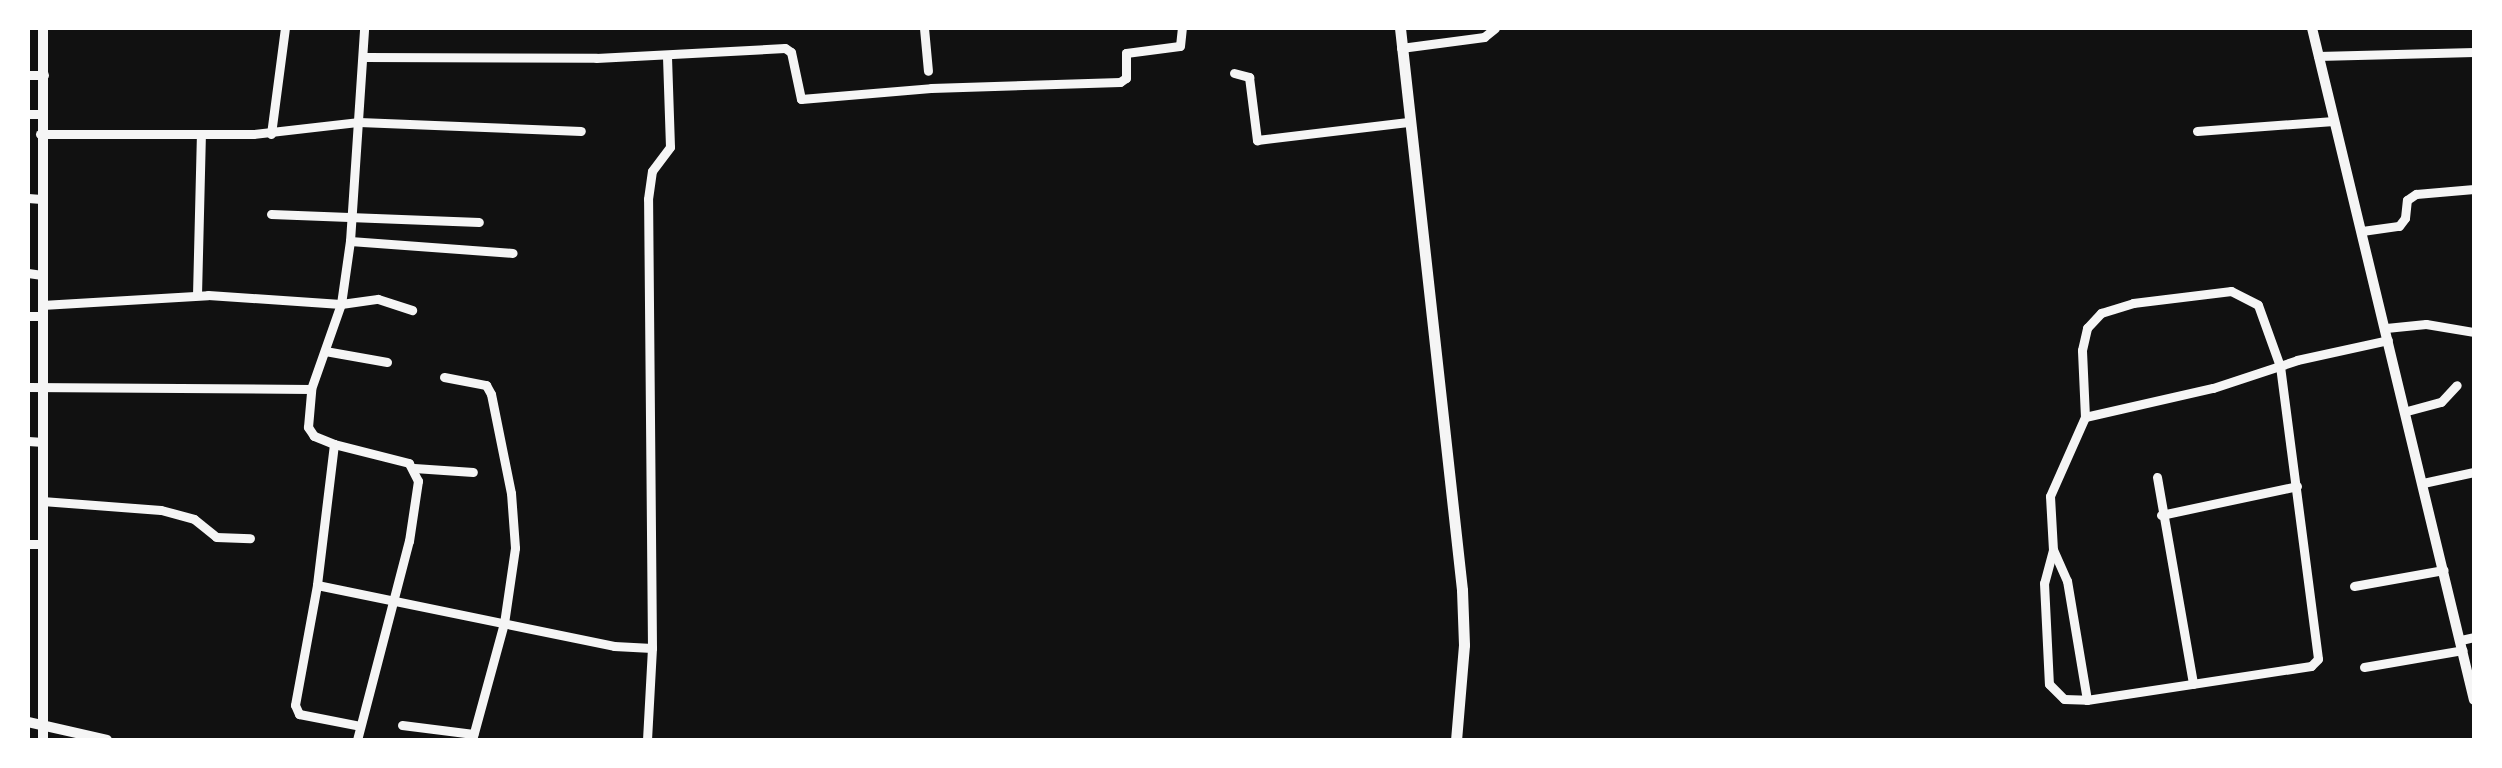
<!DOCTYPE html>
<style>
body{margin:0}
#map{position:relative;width:2502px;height:768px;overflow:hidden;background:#111;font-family:"Roboto Condensed",sans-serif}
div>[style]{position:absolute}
.minor>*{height:9px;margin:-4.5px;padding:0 4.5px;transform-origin:4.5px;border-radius:4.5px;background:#f5f5f5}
.tertiary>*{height:10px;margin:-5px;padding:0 5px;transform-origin:5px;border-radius:5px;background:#f5f5f5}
.secondary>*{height:11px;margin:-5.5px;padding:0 5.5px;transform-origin:5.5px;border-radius:5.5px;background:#f5f5f5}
span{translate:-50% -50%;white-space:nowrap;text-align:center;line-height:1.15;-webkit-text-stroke:8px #fff;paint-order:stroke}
.frame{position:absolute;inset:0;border:30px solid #fff;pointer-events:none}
</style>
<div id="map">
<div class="minor">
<div style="left:924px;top:28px;width:43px;rotate:84.7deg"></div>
<div style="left:1401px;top:48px;width:84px;rotate:-7.5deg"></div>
<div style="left:1484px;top:37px;width:14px;rotate:-39deg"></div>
<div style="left:2318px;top:56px;width:156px;rotate:-1.5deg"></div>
<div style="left:365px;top:57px;width:231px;rotate:0.2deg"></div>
<div style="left:596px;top:58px;width:189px;rotate:-3deg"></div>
<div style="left:785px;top:48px;width:7px;rotate:34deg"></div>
<div style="left:791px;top:52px;width:48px;rotate:78deg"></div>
<div style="left:801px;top:99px;width:130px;rotate:-4.8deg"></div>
<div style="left:931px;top:88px;width:189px;rotate:-1.8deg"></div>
<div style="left:1120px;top:82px;width:7px;rotate:-34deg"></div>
<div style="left:1126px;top:78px;width:25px;rotate:-90deg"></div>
<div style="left:1126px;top:53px;width:54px;rotate:-7.4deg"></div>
<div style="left:1180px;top:46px;width:18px;rotate:-84deg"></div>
<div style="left:1234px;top:73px;width:16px;rotate:15deg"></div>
<div style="left:1249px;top:77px;width:64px;rotate:82.8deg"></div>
<div style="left:1257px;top:140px;width:152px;rotate:-6.8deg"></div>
<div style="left:28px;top:75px;width:16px"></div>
<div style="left:28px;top:114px;width:15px"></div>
<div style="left:2197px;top:131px;width:137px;rotate:-4.2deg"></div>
<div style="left:40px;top:134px;width:213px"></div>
<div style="left:253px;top:134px;width:107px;rotate:-6.5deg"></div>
<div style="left:359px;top:122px;width:222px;rotate:2.3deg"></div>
<div style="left:271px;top:134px;width:107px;rotate:-82.5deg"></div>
<div style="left:28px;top:198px;width:13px;rotate:4deg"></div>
<div style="left:271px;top:214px;width:208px;rotate:2.2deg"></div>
<div style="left:2362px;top:231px;width:37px;rotate:-8deg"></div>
<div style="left:2399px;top:226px;width:10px;rotate:-53deg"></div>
<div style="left:2405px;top:218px;width:18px;rotate:-84deg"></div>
<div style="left:2407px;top:200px;width:11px;rotate:-34deg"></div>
<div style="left:2416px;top:194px;width:58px;rotate:-4.9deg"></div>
<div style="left:350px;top:241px;width:163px;rotate:4.2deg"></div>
<div style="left:28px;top:273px;width:14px;rotate:8deg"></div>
<div style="left:197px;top:295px;width:159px;rotate:-88.6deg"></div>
<div style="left:42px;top:305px;width:166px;rotate:-3.4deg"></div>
<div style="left:208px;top:295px;width:133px;rotate:3.9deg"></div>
<div style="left:341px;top:304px;width:37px;rotate:-8deg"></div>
<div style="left:378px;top:299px;width:36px;rotate:18deg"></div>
<div style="left:28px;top:316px;width:15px"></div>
<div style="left:2386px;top:328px;width:40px;rotate:-5.7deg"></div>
<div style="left:2426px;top:324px;width:49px;rotate:9.5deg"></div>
<div style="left:325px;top:351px;width:63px;rotate:10.1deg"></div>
<div style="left:444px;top:377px;width:43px;rotate:10.8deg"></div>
<div style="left:486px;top:385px;width:10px;rotate:61deg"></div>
<div style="left:491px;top:394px;width:101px;rotate:78.6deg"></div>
<div style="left:511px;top:493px;width:55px;rotate:85.8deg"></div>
<div style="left:515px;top:548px;width:76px;rotate:98.3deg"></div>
<div style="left:504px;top:623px;width:121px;rotate:105.3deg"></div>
<div style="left:28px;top:387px;width:283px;rotate:0.4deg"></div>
<div style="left:2407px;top:411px;width:35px;rotate:-15deg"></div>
<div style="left:2441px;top:402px;width:23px;rotate:-47deg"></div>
<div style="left:2085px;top:417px;width:67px;rotate:-92.6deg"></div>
<div style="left:2082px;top:350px;width:23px;rotate:-77deg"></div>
<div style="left:2087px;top:328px;width:21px;rotate:-47deg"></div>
<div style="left:2101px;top:313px;width:34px;rotate:-17deg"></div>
<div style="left:2133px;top:303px;width:99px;rotate:-7deg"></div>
<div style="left:2231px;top:291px;width:30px;rotate:27deg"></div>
<div style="left:2258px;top:305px;width:65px;rotate:70.2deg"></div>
<div style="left:2280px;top:366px;width:295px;rotate:82.6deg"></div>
<div style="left:2318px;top:659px;width:10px;rotate:135deg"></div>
<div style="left:2311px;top:666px;width:227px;rotate:171.4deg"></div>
<div style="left:2087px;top:700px;width:121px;rotate:-99.5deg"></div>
<div style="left:2067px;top:581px;width:34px;rotate:-114deg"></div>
<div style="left:2053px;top:550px;width:54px;rotate:-93.2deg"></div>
<div style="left:2050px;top:496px;width:86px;rotate:-66.1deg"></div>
<div style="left:2085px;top:417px;width:131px;rotate:-12.8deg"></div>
<div style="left:2213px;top:388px;width:71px;rotate:-18.2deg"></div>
<div style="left:2280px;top:366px;width:18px;rotate:-19deg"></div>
<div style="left:2297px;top:360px;width:93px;rotate:-12.4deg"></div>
<div style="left:28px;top:441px;width:15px;rotate:4deg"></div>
<div style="left:334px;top:444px;width:142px;rotate:96.9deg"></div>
<div style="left:317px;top:585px;width:122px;rotate:100.4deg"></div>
<div style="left:295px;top:705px;width:10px;rotate:66deg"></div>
<div style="left:299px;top:714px;width:62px;rotate:11.1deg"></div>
<div style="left:414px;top:468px;width:59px;rotate:3.9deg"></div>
<div style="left:2157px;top:477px;width:210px;rotate:80.1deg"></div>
<div style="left:2423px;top:483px;width:52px;rotate:-12.2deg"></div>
<div style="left:42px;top:501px;width:119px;rotate:4.3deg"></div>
<div style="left:161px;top:510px;width:34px;rotate:15deg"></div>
<div style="left:194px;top:519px;width:28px;rotate:39deg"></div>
<div style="left:216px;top:537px;width:34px;rotate:2deg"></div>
<div style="left:2161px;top:515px;width:139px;rotate:-12deg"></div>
<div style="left:28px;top:544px;width:12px"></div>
<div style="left:2053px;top:550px;width:34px;rotate:105deg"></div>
<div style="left:2044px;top:583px;width:101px;rotate:87.2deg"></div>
<div style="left:2049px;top:684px;width:21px;rotate:45deg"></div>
<div style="left:2064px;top:699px;width:23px;rotate:2deg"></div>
<div style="left:317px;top:585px;width:303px;rotate:11.6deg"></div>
<div style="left:614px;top:646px;width:38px;rotate:3deg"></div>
<div style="left:2354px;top:586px;width:91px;rotate:-10.1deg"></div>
<div style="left:2461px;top:640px;width:13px;rotate:-13deg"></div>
<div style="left:2364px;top:667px;width:100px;rotate:-9.7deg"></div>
<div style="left:402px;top:725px;width:72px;rotate:7.2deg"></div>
<div style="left:357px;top:740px;width:206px;rotate:-75.4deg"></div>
<div style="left:409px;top:541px;width:61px;rotate:-81.5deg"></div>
<div style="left:418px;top:481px;width:20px;rotate:-117deg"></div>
<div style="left:409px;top:463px;width:77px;rotate:-165.8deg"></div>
<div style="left:334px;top:444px;width:22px;rotate:-158deg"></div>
<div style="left:314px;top:436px;width:11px;rotate:-124deg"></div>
<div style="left:308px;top:427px;width:38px;rotate:-85deg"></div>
<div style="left:311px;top:389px;width:90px;rotate:-70.6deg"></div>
<div style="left:341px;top:304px;width:64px;rotate:-81.9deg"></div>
<div style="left:350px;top:241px;width:213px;rotate:-86.2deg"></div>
<div style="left:647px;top:740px;width:92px;rotate:-86.9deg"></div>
<div style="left:652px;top:648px;width:449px;rotate:-90.5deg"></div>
<div style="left:648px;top:199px;width:28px;rotate:-82deg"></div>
<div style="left:652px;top:171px;width:30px;rotate:-53deg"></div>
<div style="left:670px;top:147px;width:91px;rotate:-91.9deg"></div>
</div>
<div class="tertiary">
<div style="left:2312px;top:28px;width:691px;rotate:76.45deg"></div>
<div style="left:28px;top:722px;width:81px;rotate:12.8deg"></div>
<div style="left:43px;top:740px;width:712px;rotate:-90deg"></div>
</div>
<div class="secondary">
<div style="left:1400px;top:28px;width:565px;rotate:83.7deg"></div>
<div style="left:1462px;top:590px;width:55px;rotate:87.9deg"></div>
<div style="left:1464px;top:645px;width:95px;rotate:94.8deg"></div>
</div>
<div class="frame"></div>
</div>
